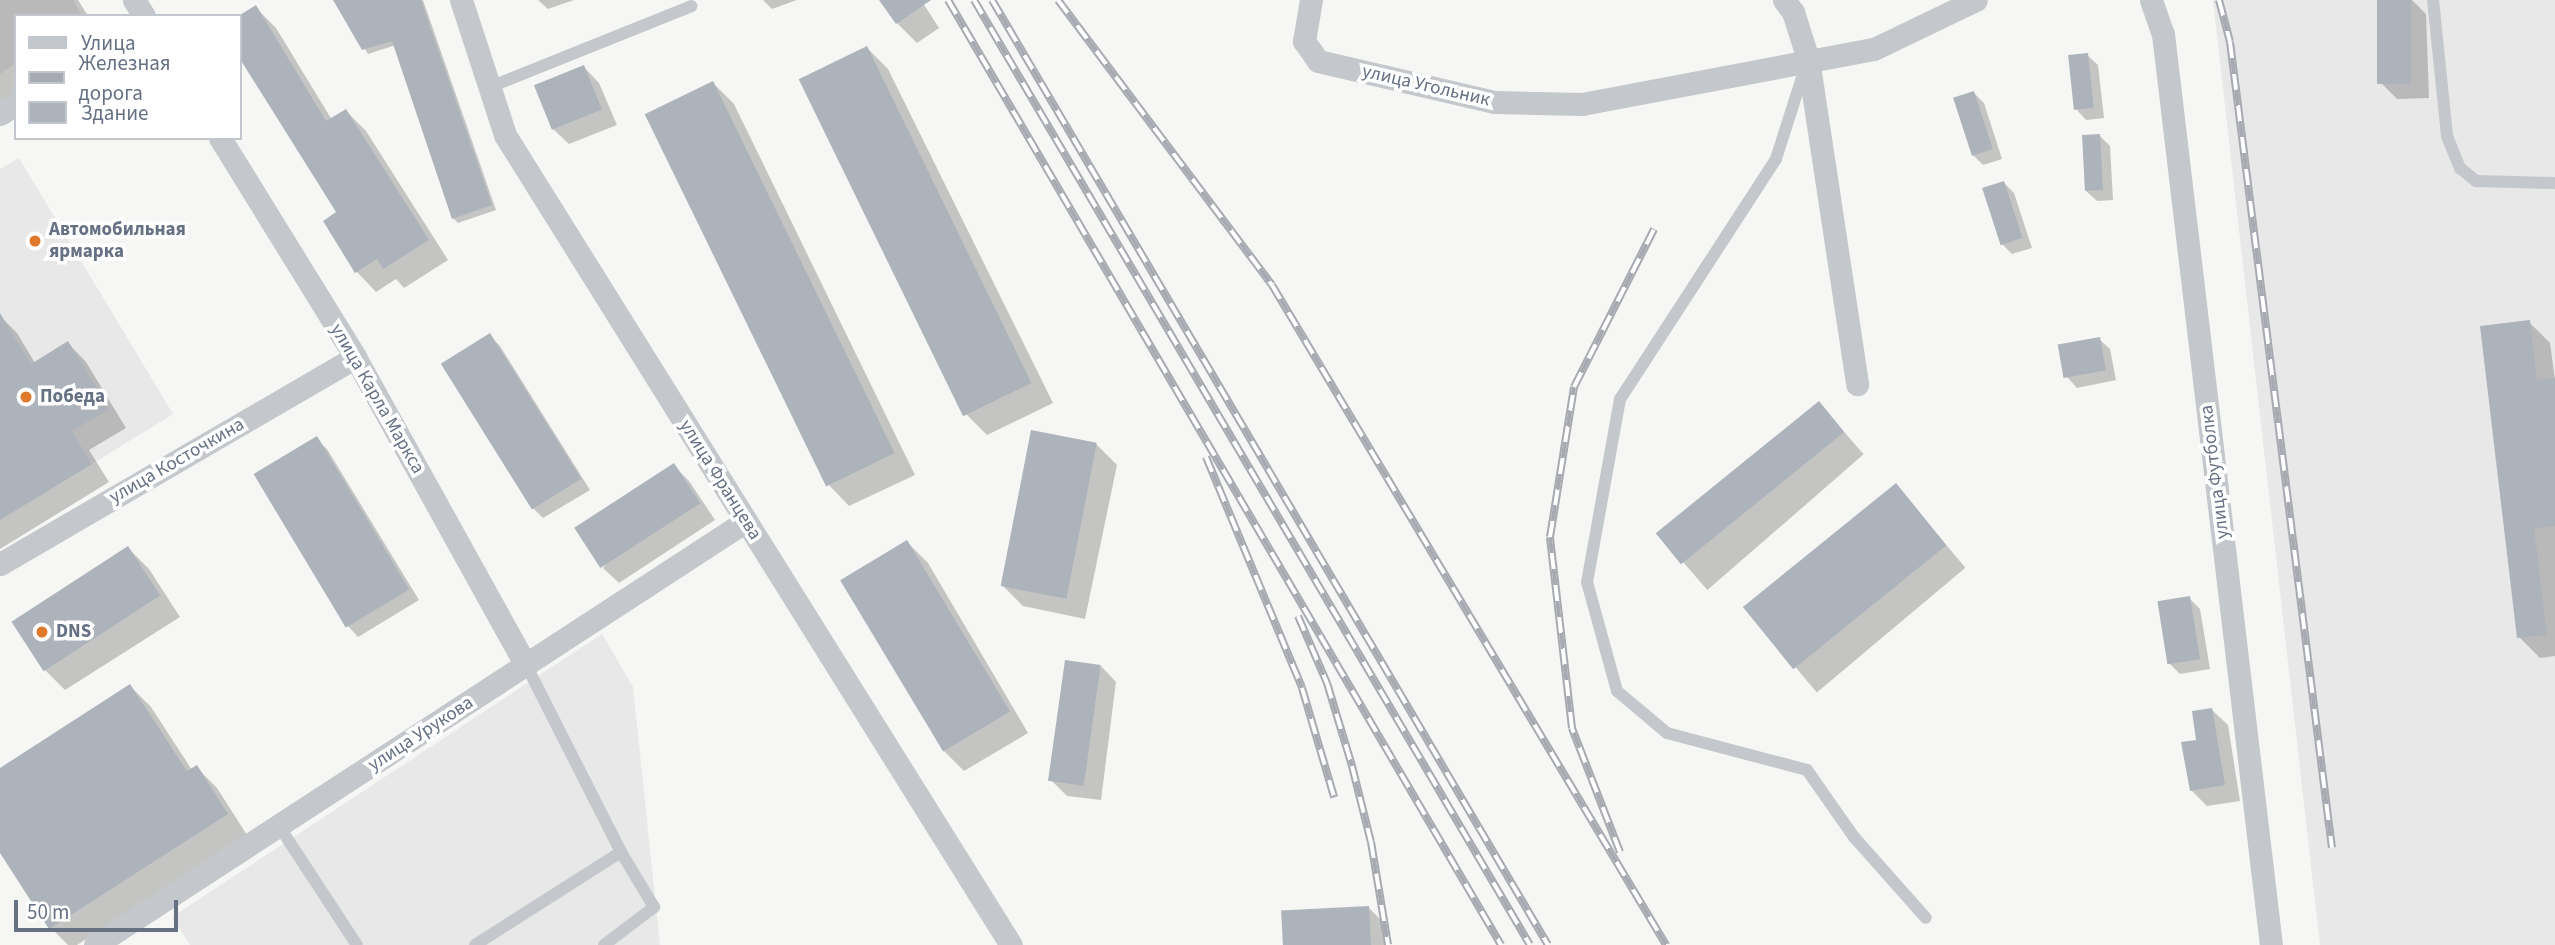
<!DOCTYPE html>
<meta charset="utf-8">
<style>
body{margin:0}
#map{position:relative;width:2555px;height:945px;overflow:hidden;background:#f6f7f4;font-family:"Source Sans 3",sans-serif}
div>[style]{position:absolute}
.built>*{inset:0;background:#e7e8e7}
.shadow>*{inset:0;background:#0003;transform-origin:0 0}
.building>*{inset:0;background:#adb3ba;transform-origin:0 0}
.lane>*{height:12px;margin:-6px;padding:0 6px;transform-origin:6px;border-radius:6px;background:#c4c7cb}
.street>*{height:23px;margin:-11.5px;padding:0 11.5px;transform-origin:11.5px;border-radius:11.5px;background:#c4c7cb}
.rail>*{height:8px;margin-top:-4px;transform-origin:0;background:repeating-linear-gradient(90deg,#fff 0 16px,#a7aab1 0 32px);box-sizing:border-box;border-block:2px solid #a7aab1}
.dots>*{width:19px;height:19px;translate:-50% -50%;box-sizing:border-box;border:4px solid #fff;border-radius:50%}
span{translate:-50% -50%;white-space:nowrap;text-align:center;line-height:1.15;-webkit-text-stroke:7px #fff;paint-order:stroke}
.street-label{font-size:19px;color:#667184}
.poi-label{font-size:19px;color:#667184;font-weight:700}
.left{translate:0 -50%;text-align:left}
.legend{position:absolute;left:14px;top:14px;width:228px;height:126px;box-sizing:border-box;background:#fff;border:2px solid #c2c6ce;margin:0;padding:9px 12px;list-style:none;font-size:21px;color:#667184}
.legend li{display:flex;align-items:center;gap:14px;height:35px}
.legend b{width:35px;border:2px solid #c2c6ce}
.scale{position:absolute;left:14px;top:900px;width:164px;height:32px;box-sizing:border-box;border:4px solid #667184;border-top:0;padding-left:9px;font-size:21px;line-height:24px;white-space:nowrap;color:#667184;-webkit-text-stroke:5px #fff;paint-order:stroke}
</style>
<div id="map">
<div class="built">
<div style="clip-path:polygon(0 0,73px 0,82px 16px,16px 16px,16px 63px,0 74px)"></div>
<div style="clip-path:polygon(2213px 0,2555px 0,2555px 945px,2320px 945px)"></div>
<div style="clip-path:polygon(19px 158px,173px 414px,92px 464px,0 313px,0 169px)"></div>
<div style="clip-path:polygon(602px 634px,633px 687px,660px 945px,190px 945px,172px 917px)"></div>
</div>
<div class="shadow">
<div style="clip-path:polygon(0 0,78px 0,88px 16px,16px 16px,16px 98px,0 108px)"></div>
<div style="clip-path:polygon(335px 0,423px 0,496px 210px,458px 223px,453px 218px,396px 45px,368px 54px)"></div>
<div style="clip-path:polygon(538px 0,574px 0,548px 9px)"></div>
<div style="clip-path:polygon(763px 0,797px 0,772px 9px)"></div>
<div style="clip-path:polygon(881px 0,921px 0,939px 28px,917px 43px,897px 23px)"></div>
<div style="clip-path:polygon(2379px 0,2412px 0,2426px 14px,2429px 98px,2397px 99px,2381px 83px)"></div>
<div style="clip-path:polygon(256px 8px,276px 28px,332px 120px,346px 111px,366px 131px,448px 260px,404px 288px,396px 279px,376px 292px,357px 272px,339px 213px,240px 54px,240px 17px)"></div>
<div style="clip-path:polygon(867px 48px,888px 69px,1053px 403px,987px 435px,966px 414px)"></div>
<div style="clip-path:polygon(2087px 55px,2098px 65px,2104px 118px,2086px 120px,2076px 109px)"></div>
<div style="clip-path:polygon(584px 67px,599px 83px,617px 125px,569px 144px,553px 129px)"></div>
<div style="clip-path:polygon(713px 83px,734px 104px,915px 475px,849px 506px,829px 485px,648px 114px)"></div>
<div style="clip-path:polygon(1974px 93px,1984px 103px,2002px 159px,1983px 165px,1973px 155px)"></div>
<div style="clip-path:polygon(2100px 136px,2110px 146px,2113px 200px,2097px 201px,2086px 191px)"></div>
<div style="clip-path:polygon(2004px 183px,2014px 193px,2032px 248px,2012px 254px,2002px 244px)"></div>
<div style="clip-path:polygon(0 316px,17px 333px,35px 363px,68px 343px,86px 362px,126px 428px,89px 450px,109px 482px,0 549px)"></div>
<div style="clip-path:polygon(2529px 322px,2550px 343px,2555px 380px,2555px 656px,2540px 658px,2519px 637px)"></div>
<div style="clip-path:polygon(489px 335px,500px 346px,590px 490px,543px 518px,533px 508px,443px 364px)"></div>
<div style="clip-path:polygon(2099px 339px,2110px 349px,2116px 380px,2077px 388px,2067px 377px)"></div>
<div style="left:1819px;top:403px;width:68px;height:207px;rotate:49deg"></div>
<div style="clip-path:polygon(316px 439px,327px 449px,419px 600px,358px 637px,348px 626px)"></div>
<div style="clip-path:polygon(1096px 444px,1117px 465px,1085px 619px,1023px 606px,1002px 585px)"></div>
<div style="clip-path:polygon(673px 465px,689px 481px,715px 520px,619px 583px,603px 568px)"></div>
<div style="left:1896px;top:485px;width:108px;height:194px;rotate:50deg"></div>
<div style="clip-path:polygon(907px 542px,928px 563px,1028px 733px,964px 771px,943px 750px)"></div>
<div style="clip-path:polygon(128px 548px,149px 569px,180px 617px,65px 690px,44px 669px,14px 621px)"></div>
<div style="clip-path:polygon(2189px 598px,2200px 609px,2210px 669px,2180px 674px,2170px 664px)"></div>
<div style="clip-path:polygon(1101px 666px,1116px 682px,1101px 800px,1067px 796px,1051px 780px)"></div>
<div style="clip-path:polygon(130px 686px,151px 707px,192px 770px,196px 767px,217px 788px,247px 835px,77px 945px,68px 945px,51px 928px,0 849px,0 770px)"></div>
<div style="clip-path:polygon(2212px 710px,2228px 725px,2240px 801px,2207px 806px,2191px 790px,2199px 741px)"></div>
<div style="clip-path:polygon(1369px 908px,1385px 924px,1386px 945px,1284px 945px)"></div>
</div>
<div class="building">
<div style="clip-path:polygon(333px 0,421px 0,492px 205px,452px 219px,392px 41px,362px 50px)"></div>
<div style="clip-path:polygon(879px 0,931px 0,896px 24px)"></div>
<div style="left:2377px;top:0;width:34px;height:84px"></div>
<div style="clip-path:polygon(256px 5px,326px 121px,346px 109px,429px 240px,383px 269px,377px 259px,355px 273px,323px 221px,336px 212px,240px 59px,240px 15px)"></div>
<div style="left:867px;top:46px;width:375px;height:76px;rotate:64deg"></div>
<div style="left:2088px;top:53px;width:55px;height:20px;rotate:84deg"></div>
<div style="left:584px;top:65px;width:48px;height:54px;rotate:68deg"></div>
<div style="left:713px;top:81px;width:414px;height:76px;rotate:64deg"></div>
<div style="left:1974px;top:91px;width:61px;height:22px;rotate:72deg"></div>
<div style="left:2100px;top:134px;width:56px;height:18px;rotate:87deg"></div>
<div style="left:2004px;top:181px;width:60px;height:23px;rotate:72deg"></div>
<div style="clip-path:polygon(0 313px,31px 364px,68px 341px,109px 409px,72px 431px,92px 464px,0 520px)"></div>
<div style="clip-path:polygon(2530px 320px,2537px 380px,2555px 378px,2555px 526px,2534px 528px,2547px 635px,2517px 638px,2480px 326px)"></div>
<div style="left:490px;top:333px;width:172px;height:58px;rotate:58deg"></div>
<div style="left:2100px;top:337px;width:34px;height:43px;rotate:80deg"></div>
<div style="left:1819px;top:401px;width:40px;height:210px;rotate:51deg"></div>
<div style="left:1031px;top:430px;width:67px;height:159px;rotate:11deg"></div>
<div style="left:317px;top:436px;width:179px;height:74px;rotate:59deg"></div>
<div style="left:674px;top:463px;width:48px;height:119px;rotate:57deg"></div>
<div style="left:1896px;top:483px;width:80px;height:197px;rotate:51deg"></div>
<div style="left:907px;top:540px;width:200px;height:78px;rotate:59deg"></div>
<div style="left:128px;top:546px;width:59px;height:139px;rotate:57deg"></div>
<div style="left:2190px;top:596px;width:64px;height:33px;rotate:81deg"></div>
<div style="left:1065px;top:660px;width:36px;height:122px;rotate:8deg"></div>
<div style="clip-path:polygon(130px 684px,187px 771px,197px 765px,228px 814px,49px 929px,0 853px,0 768px)"></div>
<div style="clip-path:polygon(2212px 708px,2225px 785px,2190px 791px,2181px 742px,2196px 740px,2192px 711px)"></div>
<div style="left:1369px;top:906px;width:39px;height:88px;rotate:87deg"></div>
</div>
<div class="lane">
<div style="left:2433px;top:0;width:137px;rotate:84.1deg"></div>
<div style="left:2447px;top:136px;width:35px;rotate:68deg"></div>
<div style="left:2460px;top:168px;width:21px;rotate:39deg"></div>
<div style="left:2476px;top:181px;width:79px;rotate:1.5deg"></div>
<div style="left:1805px;top:68px;width:96px;rotate:107.7deg"></div>
<div style="left:1776px;top:159px;width:286px;rotate:123deg"></div>
<div style="left:1620px;top:399px;width:186px;rotate:100.2deg"></div>
<div style="left:1587px;top:582px;width:113px;rotate:74.6deg"></div>
<div style="left:1617px;top:691px;width:65px;rotate:40deg"></div>
<div style="left:1667px;top:733px;width:145px;rotate:14.8deg"></div>
<div style="left:1807px;top:770px;width:82px;rotate:55deg"></div>
<div style="left:1854px;top:837px;width:108px;rotate:48.4deg"></div>
<div style="left:490px;top:87px;width:217px;rotate:-21.9deg"></div>
<div style="left:279px;top:826px;width:142px;rotate:56.8deg"></div>
<div style="left:475px;top:945px;width:173px;rotate:-32.5deg"></div>
<div style="left:621px;top:852px;width:210px;rotate:-116.9deg"></div>
<div style="left:604px;top:945px;width:63px;rotate:-37.2deg"></div>
<div style="left:654px;top:907px;width:64px;rotate:-121deg"></div>
</div>
<div class="street">
<div style="left:134px;top:0;width:19px;rotate:58deg"></div>
<div style="left:461px;top:0;width:142px;rotate:71.9deg"></div>
<div style="left:505px;top:135px;width:955px;rotate:58.01deg"></div>
<div style="left:1311px;top:0;width:42px;rotate:99.7deg"></div>
<div style="left:1304px;top:41px;width:24px;rotate:55deg"></div>
<div style="left:1318px;top:61px;width:181px;rotate:13.1deg"></div>
<div style="left:1494px;top:102px;width:88px;rotate:1.3deg"></div>
<div style="left:1582px;top:104px;width:297px;rotate:-10.7deg"></div>
<div style="left:1874px;top:49px;width:113px;rotate:-25.7deg"></div>
<div style="left:1784px;top:0;width:15px;rotate:53deg"></div>
<div style="left:1793px;top:12px;width:49px;rotate:72.3deg"></div>
<div style="left:1808px;top:59px;width:329px;rotate:81.4deg"></div>
<div style="left:2151px;top:0;width:36px;rotate:71deg"></div>
<div style="left:2163px;top:34px;width:917px;rotate:83.24deg"></div>
<div style="left:0;top:114px;width:19px;rotate:-32deg"></div>
<div style="left:220px;top:138px;width:257px;rotate:58.3deg"></div>
<div style="left:355px;top:357px;width:352px;rotate:61deg"></div>
<div style="left:0;top:564px;width:411px;rotate:-30.2deg"></div>
<div style="left:95px;top:945px;width:777px;rotate:-33.08deg"></div>
</div>
<div class="rail">
<div style="left:948px;top:0;width:1095px;rotate:59.66deg"></div>
<div style="left:974px;top:0;width:1096px;rotate:59.53deg"></div>
<div style="left:992px;top:0;width:1096px;rotate:59.53deg"></div>
<div style="left:1058px;top:0;width:356px;rotate:53.1deg"></div>
<div style="left:1272px;top:285px;width:769px;rotate:59.16deg"></div>
<div style="left:2219px;top:0;width:43px;rotate:75.3deg"></div>
<div style="left:2230px;top:42px;width:812px;rotate:82.79deg"></div>
<div style="left:1206px;top:457px;width:250px;rotate:67.4deg"></div>
<div style="left:1302px;top:688px;width:114px;rotate:73.6deg"></div>
<div style="left:1298px;top:616px;width:73px;rotate:66.6deg"></div>
<div style="left:1327px;top:683px;width:87px;rotate:73.2deg"></div>
<div style="left:1352px;top:766px;width:78px;rotate:76deg"></div>
<div style="left:1371px;top:842px;width:104px;rotate:80.6deg"></div>
<div style="left:1620px;top:852px;width:133px;rotate:-111.2deg"></div>
<div style="left:1572px;top:728px;width:192px;rotate:-96.6deg"></div>
<div style="left:1550px;top:537px;width:152px;rotate:-80.9deg"></div>
<div style="left:1574px;top:387px;width:177px;rotate:-63.1deg"></div>
</div>
<div class="dots">
<div style="left:35px;top:241px;background:#e0792b"></div>
<div style="left:26px;top:397px;background:#e0792b"></div>
<div style="left:42px;top:632px;background:#e0792b"></div>
</div>
<div class="street-label">
<span style="left:1426px;top:86px;rotate:13deg">улица Угольник</span>
<span style="left:377px;top:399px;rotate:60deg">улица Карла Маркса</span>
<span style="left:177px;top:461px;rotate:-30deg">улица Косточкина</span>
<span style="left:2215px;top:472px;rotate:-97deg">улица Футболка</span>
<span style="left:720px;top:480px;rotate:58deg">улица Францева</span>
<span style="left:421px;top:734px;rotate:-33deg">улица Урукова</span>
</div>
<div class="poi-label">
<span class="left" style="left:49px;top:241px">Автомобильная<br>ярмарка</span>
<span class="left" style="left:40px;top:397px">Победа</span>
<span class="left" style="left:56px;top:632px">DNS</span>
</div>
<ul class="legend">
<li><b style="height:9px;background:#c4c7cb"></b>Улица</li>
<li><b style="height:9px;background:#a7aab1"></b>Железная дорога</li>
<li><b style="height:19px;background:#adb3ba"></b>Здание</li>
</ul>
<div class="scale">50 m</div>
</div>
